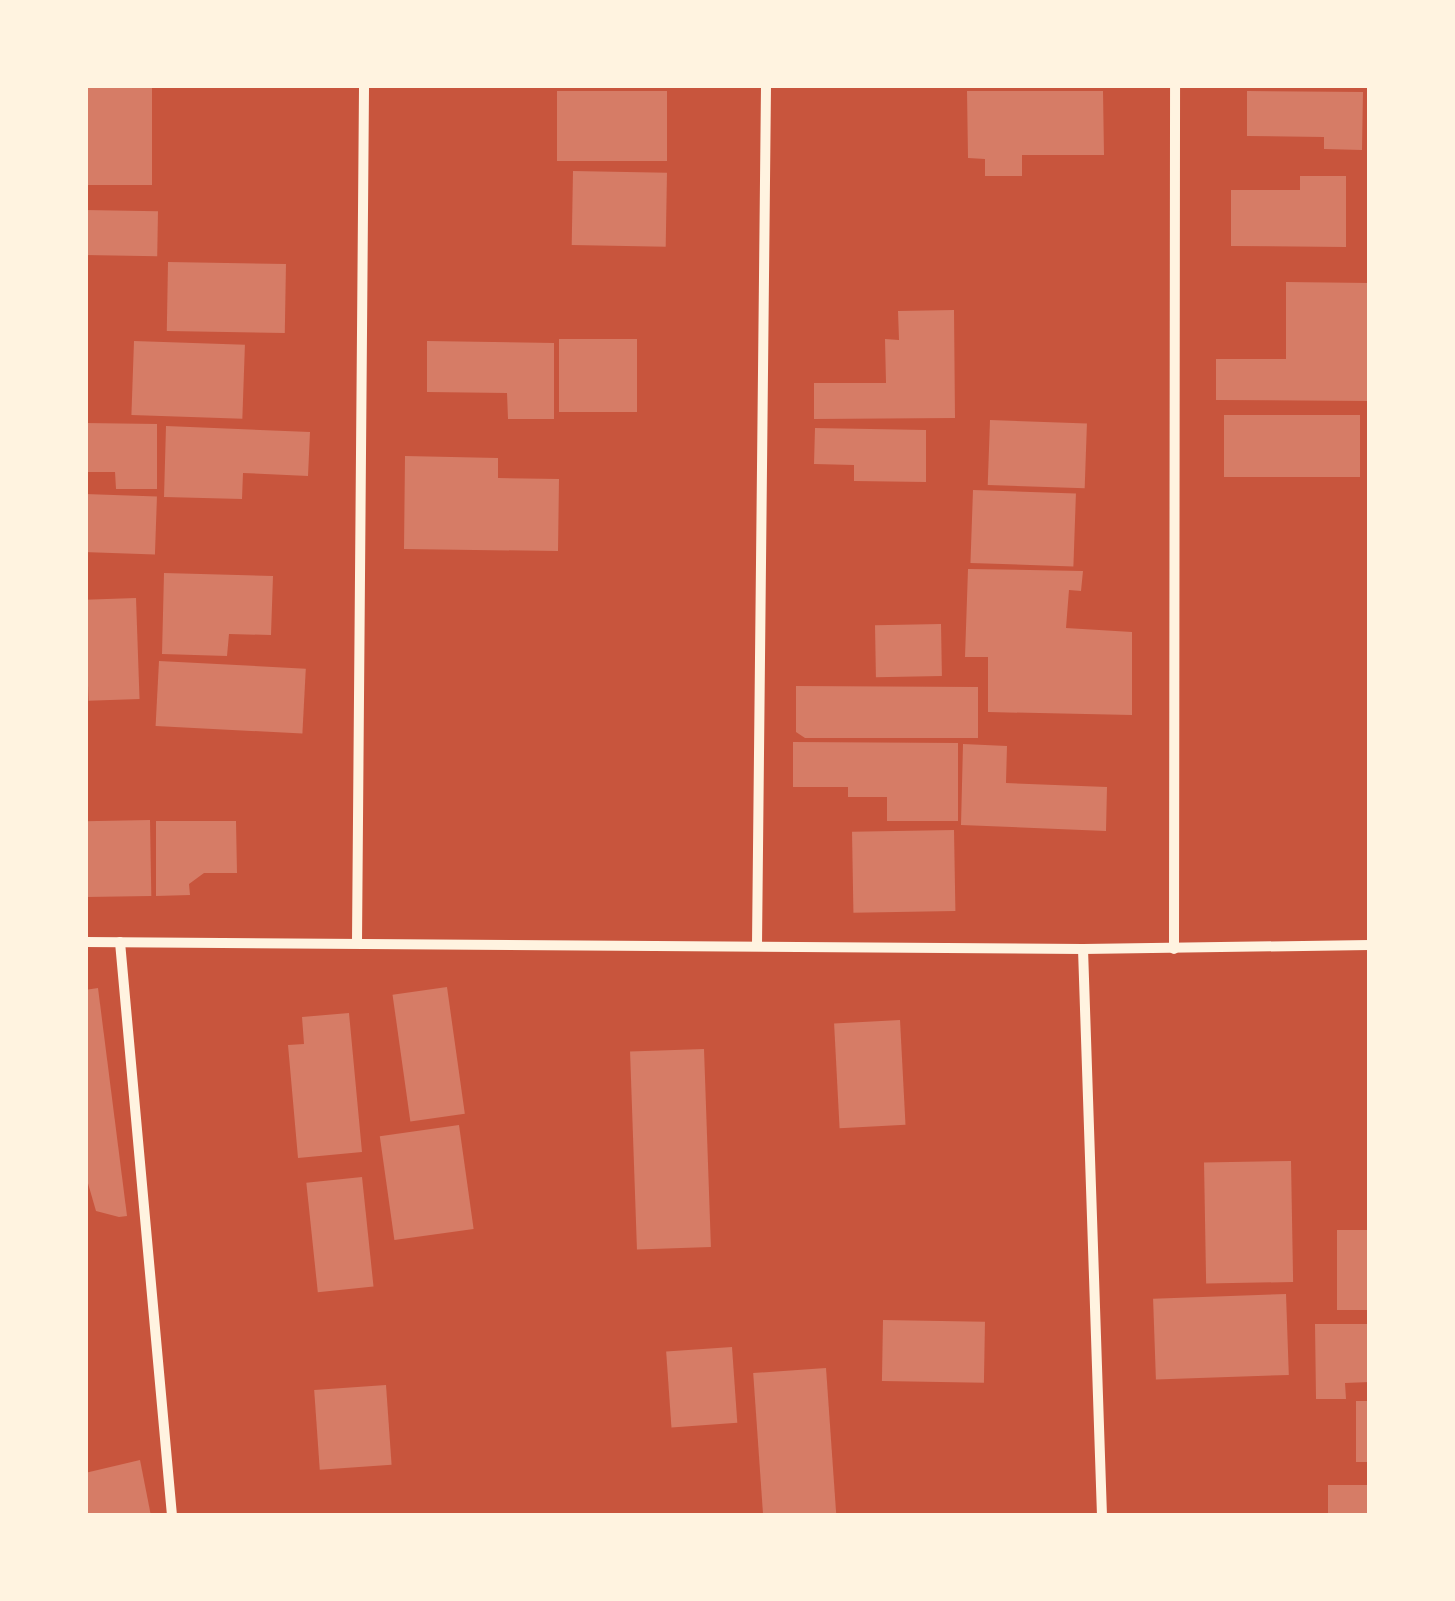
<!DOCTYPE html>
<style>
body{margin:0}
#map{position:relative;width:1455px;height:1601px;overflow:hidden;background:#c8553d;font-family:"Sofia Sans Condensed",sans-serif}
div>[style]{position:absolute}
.building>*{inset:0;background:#d67c66;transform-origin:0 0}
.minor>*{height:10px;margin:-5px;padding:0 5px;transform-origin:5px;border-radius:5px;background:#fff3e0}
span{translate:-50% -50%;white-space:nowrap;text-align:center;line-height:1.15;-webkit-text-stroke:10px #fff3e0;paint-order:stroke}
.frame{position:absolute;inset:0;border:88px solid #fff3e0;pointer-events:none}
</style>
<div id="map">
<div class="building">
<div style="left:85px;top:85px;width:67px;height:100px"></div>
<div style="left:557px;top:91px;width:110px;height:70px"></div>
<div style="clip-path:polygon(967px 91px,1103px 91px,1104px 155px,1022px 155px,1022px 176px,985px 176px,985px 159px,968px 158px)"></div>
<div style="clip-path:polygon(1247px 91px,1363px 92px,1362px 150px,1324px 149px,1324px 137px,1247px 136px)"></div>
<div style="left:573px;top:171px;width:94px;height:74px;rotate:1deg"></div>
<div style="clip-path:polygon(1300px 176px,1346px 176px,1346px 247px,1231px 246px,1231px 190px,1300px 190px)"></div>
<div style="left:85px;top:210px;width:73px;height:45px;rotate:1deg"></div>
<div style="left:168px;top:262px;width:118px;height:69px;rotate:1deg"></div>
<div style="clip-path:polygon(1286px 282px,1370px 283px,1370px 401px,1216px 400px,1216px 359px,1286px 359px)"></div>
<div style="clip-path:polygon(954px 310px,955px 418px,814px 419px,814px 383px,886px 383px,885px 339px,899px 340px,898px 311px)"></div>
<div style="left:637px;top:339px;width:73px;height:78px;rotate:90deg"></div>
<div style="left:134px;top:341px;width:111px;height:74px;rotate:2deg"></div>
<div style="clip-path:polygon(427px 341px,554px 343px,554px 419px,508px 419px,507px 393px,427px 392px)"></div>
<div style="left:1224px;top:415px;width:136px;height:62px"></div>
<div style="left:990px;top:420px;width:97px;height:65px;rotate:2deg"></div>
<div style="clip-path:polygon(85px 423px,157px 424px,157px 489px,116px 489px,115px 472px,85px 472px)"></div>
<div style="clip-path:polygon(166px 426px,310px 432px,308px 476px,243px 473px,242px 499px,164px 497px)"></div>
<div style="clip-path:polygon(815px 428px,926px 430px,926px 482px,854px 481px,854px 465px,814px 464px)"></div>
<div style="clip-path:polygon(405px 456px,498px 458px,498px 478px,559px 479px,558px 551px,404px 549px)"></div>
<div style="left:973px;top:490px;width:103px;height:73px;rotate:2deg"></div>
<div style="left:85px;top:494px;width:72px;height:58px;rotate:2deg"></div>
<div style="clip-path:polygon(968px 569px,1083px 571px,1081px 591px,1069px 590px,1066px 628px,1132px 632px,1132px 715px,988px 712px,988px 657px,965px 657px)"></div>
<div style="clip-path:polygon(164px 573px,273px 576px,271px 635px,229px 634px,227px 656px,162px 654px)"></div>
<div style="left:136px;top:598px;width:101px;height:51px;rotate:88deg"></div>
<div style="left:941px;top:624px;width:52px;height:66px;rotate:89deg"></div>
<div style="left:159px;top:661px;width:147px;height:65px;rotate:3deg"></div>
<div style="clip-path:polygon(796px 686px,978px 687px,978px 738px,805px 738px,796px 732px)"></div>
<div style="clip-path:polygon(793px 742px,958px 743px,958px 821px,887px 821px,887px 797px,848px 797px,848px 787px,793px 787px)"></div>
<div style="clip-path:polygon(963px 744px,1007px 746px,1006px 783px,1107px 787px,1106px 831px,961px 825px)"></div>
<div style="left:150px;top:820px;width:76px;height:65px;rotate:89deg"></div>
<div style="clip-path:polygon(156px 821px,236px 821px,237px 873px,204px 873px,189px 884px,190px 895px,156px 896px)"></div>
<div style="left:954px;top:830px;width:81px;height:102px;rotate:89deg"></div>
<div style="left:447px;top:987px;width:128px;height:55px;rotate:82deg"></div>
<div style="clip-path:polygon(98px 988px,127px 1216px,119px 1217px,96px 1211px,85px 1173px,85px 990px)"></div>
<div style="clip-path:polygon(349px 1013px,362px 1152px,298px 1158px,288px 1045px,304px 1044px,302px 1017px)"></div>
<div style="left:900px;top:1020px;width:105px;height:66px;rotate:87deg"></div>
<div style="left:704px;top:1049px;width:198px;height:74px;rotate:88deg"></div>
<div style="left:459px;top:1125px;width:105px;height:80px;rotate:82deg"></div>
<div style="left:1291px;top:1161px;width:121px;height:87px;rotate:89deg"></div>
<div style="left:362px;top:1177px;width:110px;height:56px;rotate:84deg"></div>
<div style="left:1370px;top:1230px;width:80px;height:33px;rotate:90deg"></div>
<div style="left:1286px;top:1294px;width:81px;height:133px;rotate:88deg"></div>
<div style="left:883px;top:1320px;width:102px;height:61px;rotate:1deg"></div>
<div style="clip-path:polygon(1315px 1324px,1370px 1324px,1370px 1382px,1345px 1383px,1346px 1399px,1316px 1399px)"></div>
<div style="left:732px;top:1347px;width:76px;height:66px;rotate:86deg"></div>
<div style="left:826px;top:1368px;width:148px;height:73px;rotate:86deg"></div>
<div style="left:386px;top:1385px;width:80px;height:72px;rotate:86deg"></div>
<div style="left:1356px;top:1401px;width:14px;height:61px"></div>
<div style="clip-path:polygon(140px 1460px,151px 1516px,85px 1516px,85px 1473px)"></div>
<div style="left:1328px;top:1485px;width:42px;height:31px"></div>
</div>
<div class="minor">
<div style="left:85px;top:942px;width:998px;rotate:0.4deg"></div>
<div style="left:1083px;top:949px;width:287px;rotate:-0.8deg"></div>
<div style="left:120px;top:942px;width:576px;rotate:84.82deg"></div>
<div style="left:357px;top:942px;width:857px;rotate:-89.53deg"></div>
<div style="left:757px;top:945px;width:860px;rotate:-89.4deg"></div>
<div style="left:1083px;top:949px;width:567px;rotate:88.08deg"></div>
<div style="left:1174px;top:949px;width:864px;rotate:-89.93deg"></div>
</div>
<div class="frame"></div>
</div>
